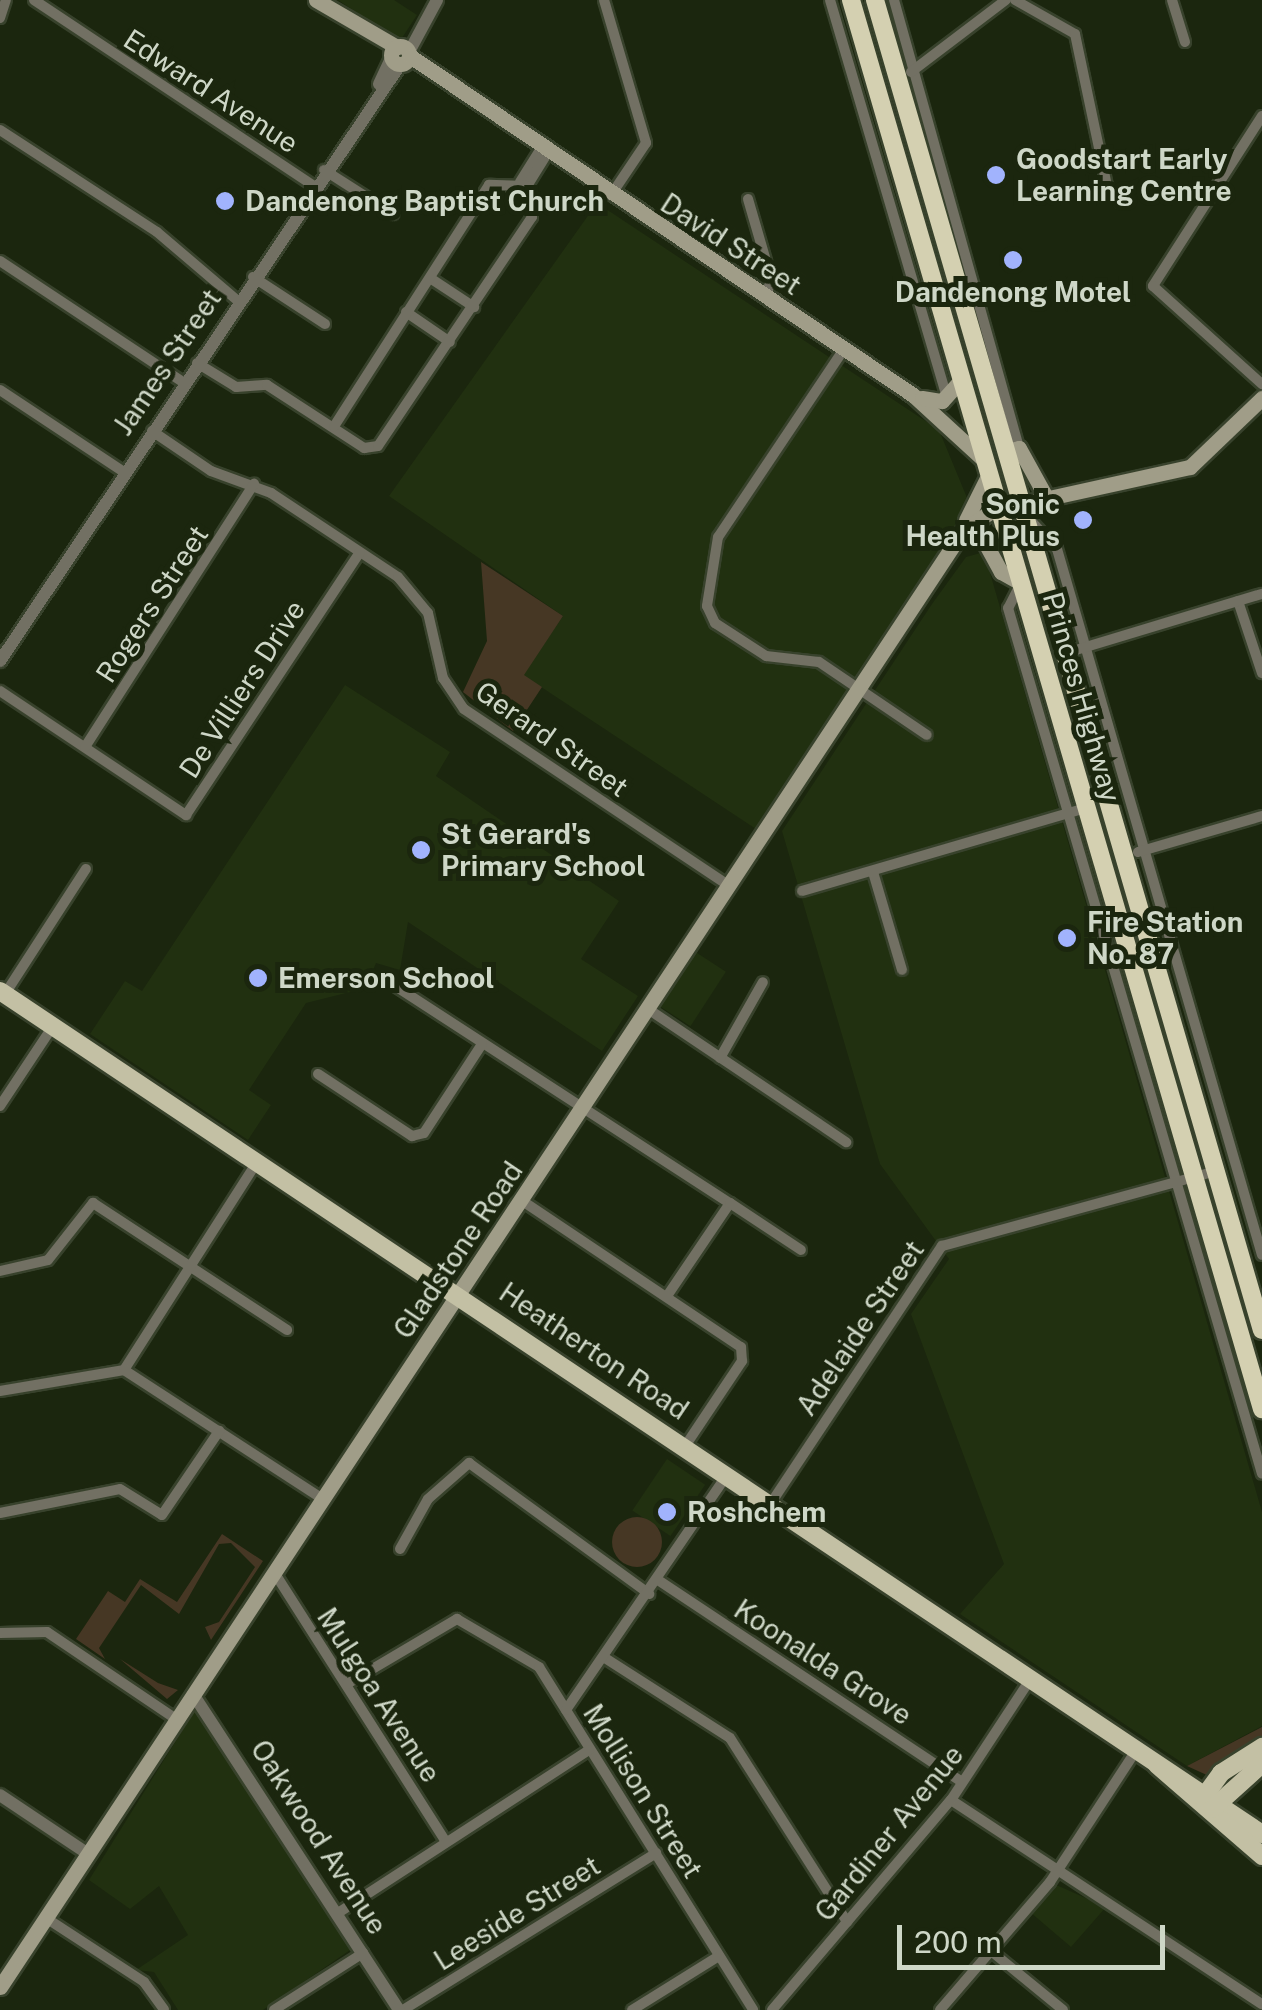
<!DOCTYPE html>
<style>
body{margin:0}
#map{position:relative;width:1262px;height:2010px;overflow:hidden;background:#1b260e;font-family:"Public Sans",sans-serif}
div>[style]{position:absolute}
.built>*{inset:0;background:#213010;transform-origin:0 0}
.green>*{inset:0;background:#463724}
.round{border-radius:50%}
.roads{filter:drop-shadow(2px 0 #38422c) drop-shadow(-2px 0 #38422c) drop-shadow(0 2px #38422c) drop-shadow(0 -2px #38422c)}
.minor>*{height:10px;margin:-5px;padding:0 5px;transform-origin:5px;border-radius:5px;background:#727063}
.tertiary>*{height:12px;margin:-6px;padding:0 6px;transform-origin:6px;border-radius:6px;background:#727063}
.secondary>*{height:15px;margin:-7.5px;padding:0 7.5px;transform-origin:7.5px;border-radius:7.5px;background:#a09d88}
.secondary>.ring{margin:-7.5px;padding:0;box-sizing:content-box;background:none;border:15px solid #a09d88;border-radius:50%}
.primary>*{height:18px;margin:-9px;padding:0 9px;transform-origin:9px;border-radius:9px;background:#c3c0a4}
.trunk>*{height:18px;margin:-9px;padding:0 9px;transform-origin:9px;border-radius:9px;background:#d4d0b1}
.dots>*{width:28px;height:28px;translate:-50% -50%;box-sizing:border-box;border:5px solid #1b260e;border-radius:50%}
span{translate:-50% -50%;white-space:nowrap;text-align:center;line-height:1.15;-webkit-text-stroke:10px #1b260e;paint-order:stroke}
.street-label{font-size:28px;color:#ced7c7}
.poi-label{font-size:28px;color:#ced7c7;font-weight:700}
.left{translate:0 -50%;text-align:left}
.right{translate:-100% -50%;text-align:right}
.scale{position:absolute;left:897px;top:1925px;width:268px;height:45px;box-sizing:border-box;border:5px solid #ced7c7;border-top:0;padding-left:12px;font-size:30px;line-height:35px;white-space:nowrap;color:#ced7c7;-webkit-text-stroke:8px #1b260e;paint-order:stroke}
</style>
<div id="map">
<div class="built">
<div style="clip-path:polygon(338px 0,394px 0,417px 15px,400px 41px)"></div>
<div style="clip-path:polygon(597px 203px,939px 430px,970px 505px,756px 829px,523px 675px,563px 616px,389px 496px)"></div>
<div style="clip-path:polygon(984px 552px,1262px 1512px,1262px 1726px,1187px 1766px,960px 1614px,1004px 1564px,911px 1314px,949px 1259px,880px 1164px,782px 831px,932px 604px,966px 557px)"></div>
<div style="clip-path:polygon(345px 685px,450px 752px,436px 776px,619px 901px,581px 959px,638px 996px,602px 1051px,408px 922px,400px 970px,376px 963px,366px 988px,306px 1003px,249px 1090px,271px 1105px,248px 1140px,90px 1034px,125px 981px,142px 991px)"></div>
<div style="left:694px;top:951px;width:38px;height:65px;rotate:33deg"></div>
<div style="left:667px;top:1459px;width:46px;height:62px;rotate:34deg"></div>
<div style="clip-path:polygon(199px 1704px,353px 1948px,263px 2010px,178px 2010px,154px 1972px,136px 1970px,188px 1935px,159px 1886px,130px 1909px,89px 1880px)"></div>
<div style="clip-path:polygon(1054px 1884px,1106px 1907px,1071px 1947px,1030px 1912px)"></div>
</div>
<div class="green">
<div style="clip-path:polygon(481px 562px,563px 616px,524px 675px,542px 687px,513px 731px,463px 692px,487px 641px)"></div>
<div class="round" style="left:612px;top:1517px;width:50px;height:50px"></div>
<div style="clip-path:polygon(222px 1534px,263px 1561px,211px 1640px,205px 1627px,219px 1622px,255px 1567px,231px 1543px,219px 1544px,179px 1614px,141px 1585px,99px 1648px,105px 1659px,76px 1639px,108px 1591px,125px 1602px,140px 1579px,177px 1602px)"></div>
<div style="clip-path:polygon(120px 1659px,158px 1683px,178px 1690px,167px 1699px)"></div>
<div style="clip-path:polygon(1262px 1727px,1262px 1740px,1209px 1776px,1187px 1766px)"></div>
</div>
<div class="roads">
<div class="minor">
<div style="left:34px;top:0;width:336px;rotate:33.6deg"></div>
<div style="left:604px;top:0;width:149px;rotate:73.6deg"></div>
<div style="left:646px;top:143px;width:63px;rotate:123.9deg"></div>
<div style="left:830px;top:0;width:414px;rotate:73.6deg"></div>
<div style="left:894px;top:0;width:465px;rotate:74.4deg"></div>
<div style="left:1015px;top:0;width:69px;rotate:29.5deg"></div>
<div style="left:1075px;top:34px;width:155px;rotate:78.1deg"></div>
<div style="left:1107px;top:186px;width:21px;rotate:51deg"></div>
<div style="left:1172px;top:0;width:44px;rotate:72.8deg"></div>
<div style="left:0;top:18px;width:19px;rotate:-72deg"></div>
<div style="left:911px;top:72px;width:119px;rotate:-37.2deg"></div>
<div style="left:1262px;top:116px;width:202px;rotate:122.7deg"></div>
<div style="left:1153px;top:286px;width:147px;rotate:42deg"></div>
<div style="left:0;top:130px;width:187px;rotate:33deg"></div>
<div style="left:157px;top:232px;width:106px;rotate:40.4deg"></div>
<div style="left:324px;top:170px;width:82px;rotate:32.5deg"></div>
<div style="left:520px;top:182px;width:39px;rotate:-58deg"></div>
<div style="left:527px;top:186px;width:39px;rotate:-58deg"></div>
<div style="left:748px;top:199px;width:82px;rotate:73.8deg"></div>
<div style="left:771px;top:278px;width:21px;rotate:104deg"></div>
<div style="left:0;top:261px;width:221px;rotate:33.5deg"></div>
<div style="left:253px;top:277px;width:86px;rotate:33.1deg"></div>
<div style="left:430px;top:278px;width:53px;rotate:33.4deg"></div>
<div style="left:406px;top:312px;width:53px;rotate:34.3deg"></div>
<div style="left:844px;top:349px;width:226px;rotate:123.8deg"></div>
<div style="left:718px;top:537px;width:70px;rotate:99.1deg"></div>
<div style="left:707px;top:606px;width:19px;rotate:65deg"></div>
<div style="left:715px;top:623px;width:61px;rotate:32.9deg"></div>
<div style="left:766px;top:656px;width:53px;rotate:6.5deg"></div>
<div style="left:819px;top:662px;width:130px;rotate:34.1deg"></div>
<div style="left:197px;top:363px;width:46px;rotate:31.6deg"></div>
<div style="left:236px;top:387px;width:31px;rotate:-4deg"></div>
<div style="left:267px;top:385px;width:116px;rotate:33deg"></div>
<div style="left:364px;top:448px;width:14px;rotate:-8deg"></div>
<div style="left:378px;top:446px;width:276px;rotate:-56.1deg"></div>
<div style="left:532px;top:217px;width:31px;rotate:-99deg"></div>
<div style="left:527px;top:186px;width:38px;rotate:-178deg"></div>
<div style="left:489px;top:185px;width:287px;rotate:122.7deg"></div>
<div style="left:0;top:390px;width:149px;rotate:33.5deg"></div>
<div style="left:152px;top:431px;width:71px;rotate:34.1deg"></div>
<div style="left:211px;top:471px;width:64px;rotate:20.1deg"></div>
<div style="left:271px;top:493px;width:152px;rotate:33.5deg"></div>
<div style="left:398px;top:577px;width:47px;rotate:50.2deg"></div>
<div style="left:428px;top:613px;width:67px;rotate:77deg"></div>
<div style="left:443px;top:678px;width:37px;rotate:56deg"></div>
<div style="left:464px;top:709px;width:319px;rotate:33.7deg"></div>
<div style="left:1031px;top:521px;width:38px;rotate:47deg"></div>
<div style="left:1057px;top:549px;width:735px;rotate:73.81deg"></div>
<div style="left:1021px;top:583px;width:28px;rotate:117deg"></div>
<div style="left:1008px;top:608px;width:902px;rotate:73.65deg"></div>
<div style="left:1238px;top:601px;width:76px;rotate:71.6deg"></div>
<div style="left:1066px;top:653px;width:205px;rotate:-16.8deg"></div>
<div style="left:0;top:691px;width:224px;rotate:33.7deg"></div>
<div style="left:186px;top:815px;width:315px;rotate:-56.5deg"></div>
<div style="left:85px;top:747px;width:313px;rotate:-57.3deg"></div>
<div style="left:1138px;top:852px;width:129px;rotate:-16.2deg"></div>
<div style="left:873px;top:872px;width:102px;rotate:73.5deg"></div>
<div style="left:802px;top:891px;width:296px;rotate:-16.3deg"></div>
<div style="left:386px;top:980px;width:410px;rotate:33deg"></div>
<div style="left:730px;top:1203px;width:112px;rotate:124.1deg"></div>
<div style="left:5px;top:994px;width:149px;rotate:-57.1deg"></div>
<div style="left:648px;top:1009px;width:239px;rotate:33.9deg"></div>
<div style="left:720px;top:1058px;width:87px;rotate:-60.5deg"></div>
<div style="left:318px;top:1074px;width:113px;rotate:33.4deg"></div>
<div style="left:412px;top:1136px;width:12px;rotate:-14deg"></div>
<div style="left:424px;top:1133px;width:106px;rotate:-56.9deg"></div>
<div style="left:0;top:1106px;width:96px;rotate:-56.5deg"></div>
<div style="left:521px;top:1200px;width:265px;rotate:33.8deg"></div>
<div style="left:741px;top:1347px;width:14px;rotate:86deg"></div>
<div style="left:742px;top:1361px;width:102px;rotate:123.8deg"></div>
<div style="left:730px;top:1203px;width:85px;rotate:33.5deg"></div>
<div style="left:0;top:1271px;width:49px;rotate:-12.9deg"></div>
<div style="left:48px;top:1260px;width:73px;rotate:-51.7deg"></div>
<div style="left:93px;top:1203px;width:232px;rotate:33.2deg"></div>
<div style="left:124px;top:1370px;width:247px;rotate:-57.4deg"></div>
<div style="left:0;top:1391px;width:126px;rotate:-9.6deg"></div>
<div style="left:124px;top:1370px;width:237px;rotate:33deg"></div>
<div style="left:771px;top:1503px;width:309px;rotate:-56.4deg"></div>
<div style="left:942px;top:1246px;width:285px;rotate:-15.3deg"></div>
<div style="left:0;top:1513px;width:122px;rotate:-11.3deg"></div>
<div style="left:120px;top:1489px;width:49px;rotate:31.8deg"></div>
<div style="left:162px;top:1515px;width:102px;rotate:-55.8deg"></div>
<div style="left:400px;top:1549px;width:57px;rotate:-60.8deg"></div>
<div style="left:428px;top:1499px;width:55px;rotate:-41.3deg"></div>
<div style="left:469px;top:1463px;width:223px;rotate:36deg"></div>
<div style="left:274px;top:1572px;width:320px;rotate:57.5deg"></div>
<div style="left:658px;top:1580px;width:365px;rotate:33.6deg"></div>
<div style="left:0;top:1633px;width:47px;rotate:-1.2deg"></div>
<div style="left:47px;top:1632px;width:156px;rotate:34deg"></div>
<div style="left:605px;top:1658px;width:148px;rotate:32.6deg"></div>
<div style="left:730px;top:1738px;width:218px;rotate:57.5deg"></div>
<div style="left:347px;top:1684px;width:128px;rotate:-30.6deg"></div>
<div style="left:457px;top:1619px;width:95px;rotate:30.3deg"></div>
<div style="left:539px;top:1667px;width:404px;rotate:58deg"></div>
<div style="left:566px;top:1710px;width:285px;rotate:-55.6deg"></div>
<div style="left:951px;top:1800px;width:372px;rotate:33.3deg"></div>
<div style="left:338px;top:1913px;width:299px;rotate:-33deg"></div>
<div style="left:46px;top:1918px;width:117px;rotate:33.1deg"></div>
<div style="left:144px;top:1982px;width:34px;rotate:54deg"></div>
<div style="left:991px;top:1951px;width:93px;rotate:39.3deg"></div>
<div style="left:274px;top:2010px;width:106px;rotate:-32.6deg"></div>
<div style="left:403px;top:2010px;width:298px;rotate:-31.8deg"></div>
<div style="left:632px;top:2010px;width:102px;rotate:-31.8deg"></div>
<div style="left:772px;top:2010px;width:276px;rotate:-49.6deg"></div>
<div style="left:951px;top:1800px;width:146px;rotate:-56.7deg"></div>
<div style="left:940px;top:2010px;width:169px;rotate:-49.3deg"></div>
<div style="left:1050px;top:1882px;width:159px;rotate:-56.8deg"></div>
</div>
<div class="tertiary">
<div style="left:409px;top:52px;width:59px;rotate:-61.7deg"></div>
<div style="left:379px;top:84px;width:29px;rotate:-65deg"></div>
<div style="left:0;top:661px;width:718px;rotate:-56.13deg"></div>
<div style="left:193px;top:1694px;width:377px;rotate:56.9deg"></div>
<div style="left:0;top:1795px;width:106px;rotate:33.8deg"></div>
</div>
<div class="secondary">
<div style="left:316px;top:0;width:94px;rotate:30.1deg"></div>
<div class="ring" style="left:391px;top:46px;width:3px;height:3px"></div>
<div style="left:410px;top:56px;width:607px;rotate:33.98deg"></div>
<div style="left:913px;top:395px;width:98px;rotate:42.5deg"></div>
<div style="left:922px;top:398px;width:20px;rotate:9deg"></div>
<div style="left:942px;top:401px;width:27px;rotate:-48deg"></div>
<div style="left:1011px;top:450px;width:8px;rotate:-14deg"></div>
<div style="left:1019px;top:448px;width:56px;rotate:61.1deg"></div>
<div style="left:1026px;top:503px;width:168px;rotate:-12.4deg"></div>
<div style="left:1190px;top:467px;width:100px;rotate:-43.8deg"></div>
<div style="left:966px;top:520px;width:51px;rotate:-63.4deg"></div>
<div style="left:978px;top:530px;width:48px;rotate:61.3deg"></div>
<div style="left:1001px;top:572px;width:23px;rotate:29deg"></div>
<div style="left:0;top:1987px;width:1748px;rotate:-56.53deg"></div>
<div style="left:964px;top:529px;width:40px;rotate:-32.9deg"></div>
</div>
<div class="primary">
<div style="left:0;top:991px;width:1518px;rotate:33.74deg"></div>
<div style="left:1157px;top:1765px;width:139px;rotate:40.9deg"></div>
<div style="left:1203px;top:1798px;width:31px;rotate:-54deg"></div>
<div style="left:1221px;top:1773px;width:49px;rotate:-32.4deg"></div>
<div style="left:1212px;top:1809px;width:67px;rotate:-42deg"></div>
</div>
<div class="trunk">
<div style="left:851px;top:0;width:1468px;rotate:73.74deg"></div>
<div style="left:875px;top:0;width:1385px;rotate:73.78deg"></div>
</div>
</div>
<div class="dots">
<div style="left:996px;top:175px;background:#a1b3fd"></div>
<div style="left:225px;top:201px;background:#a1b3fd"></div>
<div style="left:1013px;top:260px;background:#a1b3fd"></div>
<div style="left:1083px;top:520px;background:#a1b3fd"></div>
<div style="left:421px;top:850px;background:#a1b3fd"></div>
<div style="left:1067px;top:938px;background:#a1b3fd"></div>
<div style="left:258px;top:978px;background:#a1b3fd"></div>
<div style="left:667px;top:1512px;background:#a1b3fd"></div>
</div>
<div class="street-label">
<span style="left:211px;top:91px;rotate:33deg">Edward Avenue</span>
<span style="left:731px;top:244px;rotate:33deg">David Street</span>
<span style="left:167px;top:362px;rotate:-56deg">James Street</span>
<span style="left:152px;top:604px;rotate:-57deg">Rogers Street</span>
<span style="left:242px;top:689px;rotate:-57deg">De Villiers Drive</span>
<span style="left:1082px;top:697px;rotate:74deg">Princes Highway</span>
<span style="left:552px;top:739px;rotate:35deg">Gerard Street</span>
<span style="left:458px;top:1250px;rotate:-56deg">Gladstone Road</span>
<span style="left:860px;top:1328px;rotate:-56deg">Adelaide Street</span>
<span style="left:594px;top:1351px;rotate:34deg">Heatherton Road</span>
<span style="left:823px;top:1662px;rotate:33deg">Koonalda Grove</span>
<span style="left:379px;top:1695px;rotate:57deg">Mulgoa Avenue</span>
<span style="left:643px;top:1791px;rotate:58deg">Mollison Street</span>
<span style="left:889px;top:1833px;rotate:-51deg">Gardiner Avenue</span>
<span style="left:319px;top:1837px;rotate:57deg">Oakwood Avenue</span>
<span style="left:517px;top:1913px;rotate:-32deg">Leeside Street</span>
</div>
<div class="poi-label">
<span class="left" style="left:1016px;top:175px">Goodstart Early<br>Learning Centre</span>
<span class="left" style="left:245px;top:201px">Dandenong Baptist Church</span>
<span style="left:1013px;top:292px">Dandenong Motel</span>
<span class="right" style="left:1060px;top:520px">Sonic<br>Health Plus</span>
<span class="left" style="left:441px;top:850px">St Gerard's<br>Primary School</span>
<span class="left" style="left:1087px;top:938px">Fire Station<br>No. 87</span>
<span class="left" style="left:278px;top:978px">Emerson School</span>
<span class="left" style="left:687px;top:1512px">Roshchem</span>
</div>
<div class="scale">200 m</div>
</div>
